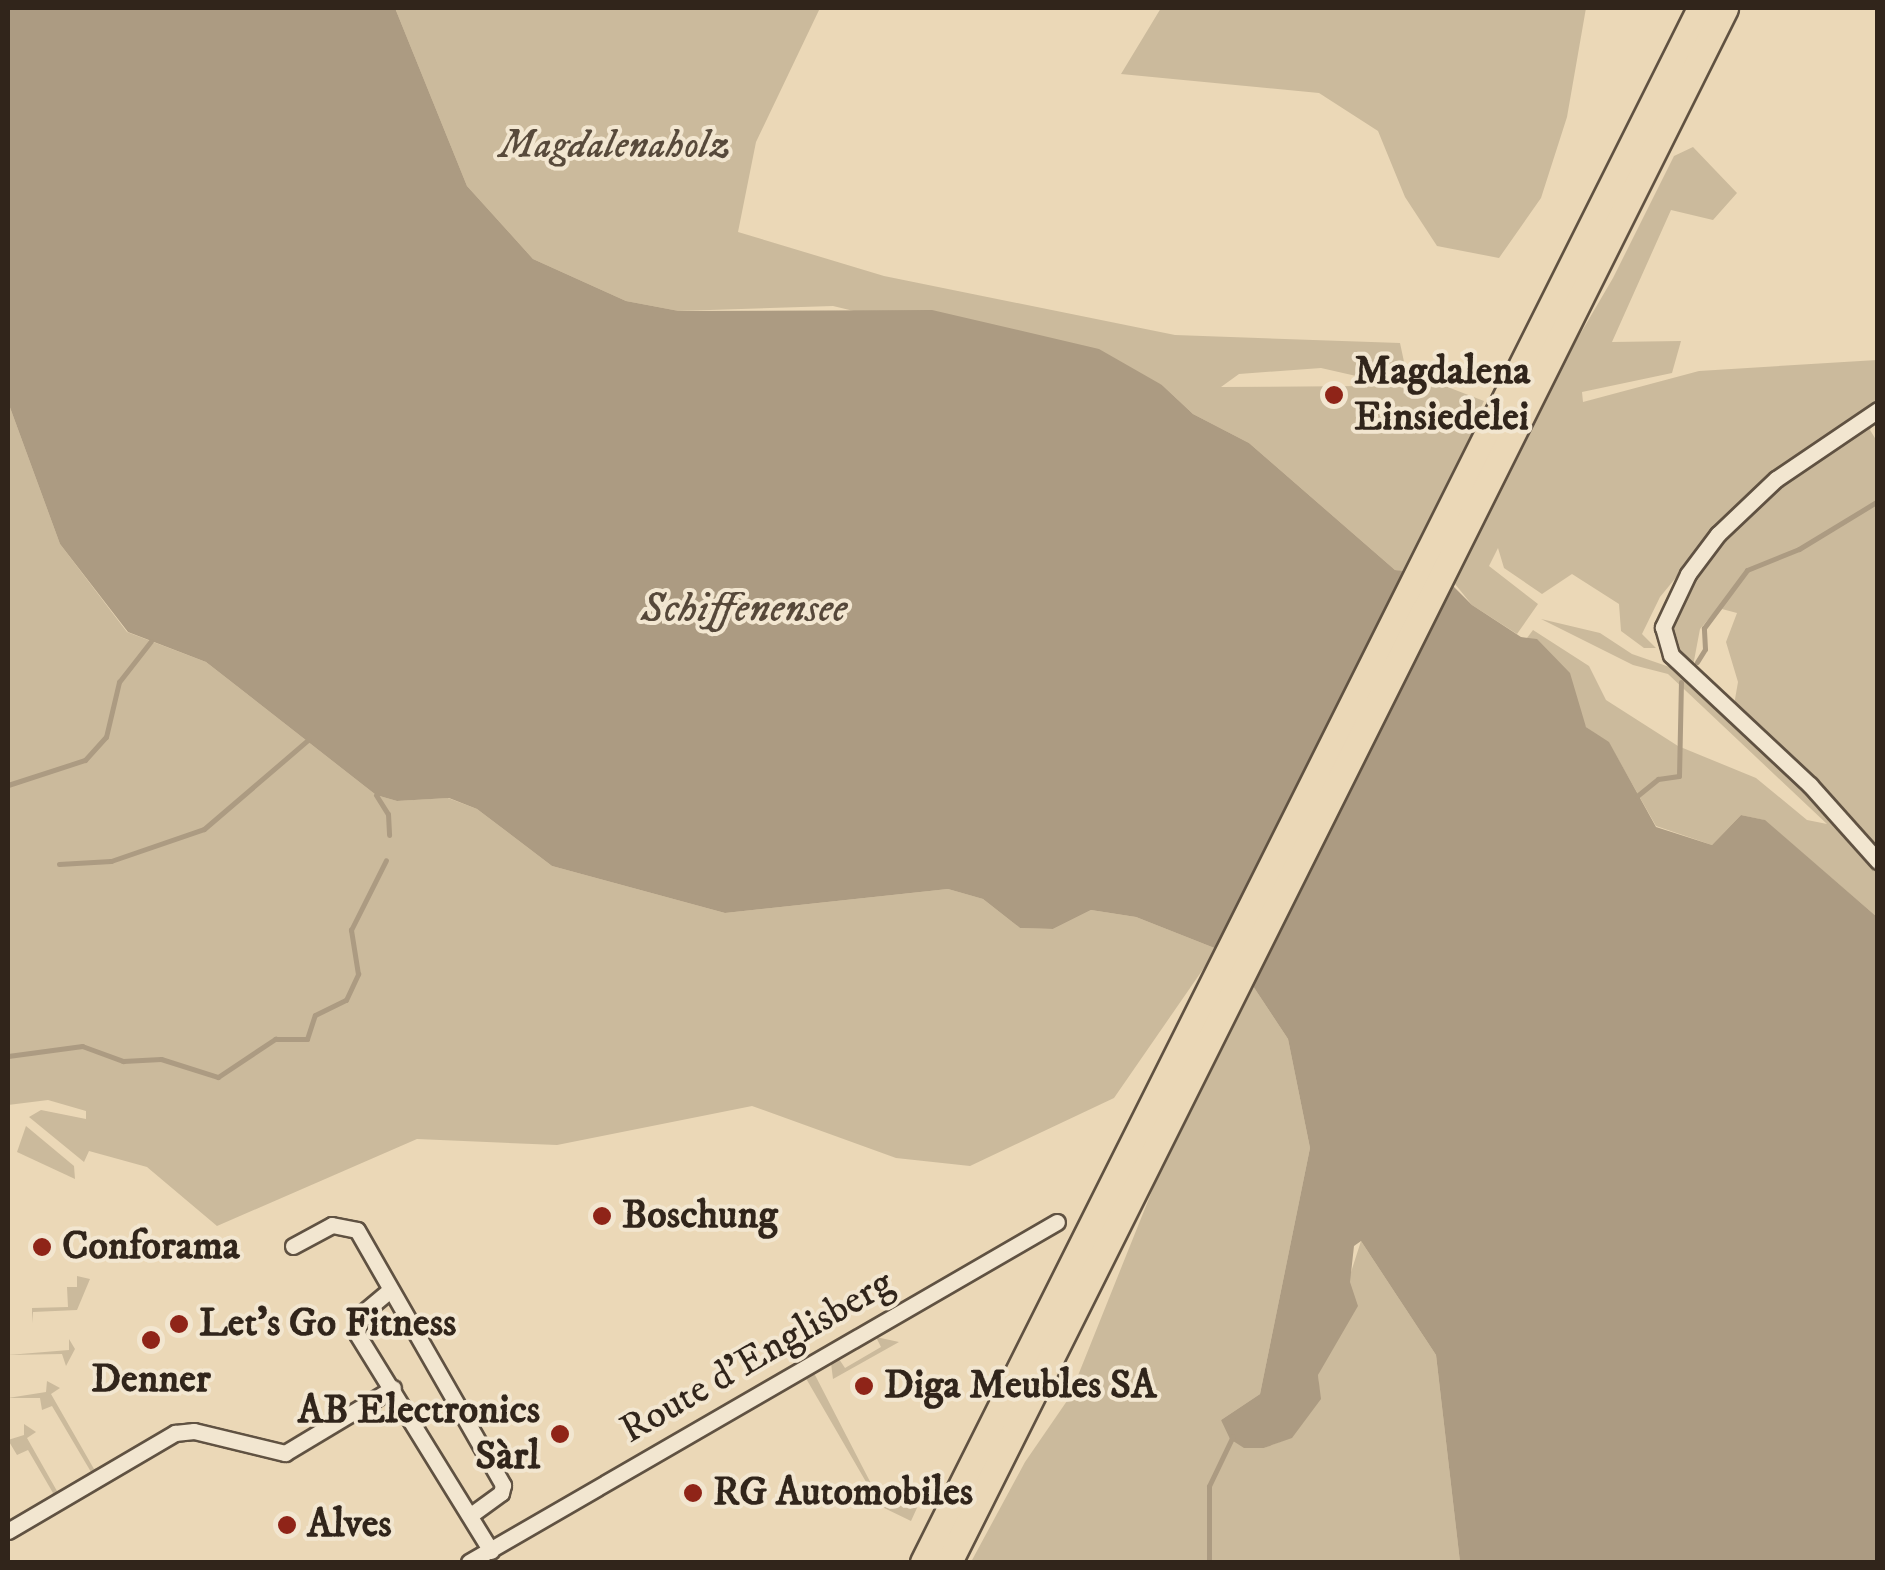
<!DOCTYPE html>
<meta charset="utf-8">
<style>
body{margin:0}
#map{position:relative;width:1885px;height:1570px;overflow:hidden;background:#ebd8b7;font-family:"IM FELL DW Pica",serif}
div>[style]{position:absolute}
.green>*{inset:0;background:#cbba9c}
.water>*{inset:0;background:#ac9b82}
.stream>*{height:5px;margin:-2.5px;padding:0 2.5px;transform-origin:2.5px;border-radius:2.5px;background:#ac9b82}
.roads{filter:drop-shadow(2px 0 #605242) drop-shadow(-2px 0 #605242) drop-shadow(0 2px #605242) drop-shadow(0 -2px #605242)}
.minor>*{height:15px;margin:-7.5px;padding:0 7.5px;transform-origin:7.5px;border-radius:7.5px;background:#f2e6d0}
.highway>*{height:25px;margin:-12.5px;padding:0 12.5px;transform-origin:12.5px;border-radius:12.5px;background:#ebd8b7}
.dots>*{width:28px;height:28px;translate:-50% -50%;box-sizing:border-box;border:5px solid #f2e6d0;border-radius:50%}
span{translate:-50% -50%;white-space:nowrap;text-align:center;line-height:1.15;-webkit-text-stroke:8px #f2e6d0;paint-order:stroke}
.park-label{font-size:40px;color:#584a3b;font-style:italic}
.poi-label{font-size:40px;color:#31251b;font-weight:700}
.left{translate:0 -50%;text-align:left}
.right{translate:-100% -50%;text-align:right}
.street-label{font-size:40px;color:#31251b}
.water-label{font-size:42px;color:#56483a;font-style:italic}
.frame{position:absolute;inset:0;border:10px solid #31251b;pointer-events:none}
</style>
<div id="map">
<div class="green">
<div style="clip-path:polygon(evenodd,395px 8px,820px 8px,756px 142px,738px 232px,884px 276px,1175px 335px,1400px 343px,1406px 371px,1484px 401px,1472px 426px,1514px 447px,1613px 278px,1674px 156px,1693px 147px,1737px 193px,1713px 220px,1671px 210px,1612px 342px,1681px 341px,1672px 373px,1582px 392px,1583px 402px,1699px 371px,1877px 360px,1877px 405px,1719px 525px,1660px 597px,1642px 634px,1656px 648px,1644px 648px,1621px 631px,1619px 604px,1572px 574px,1542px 594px,1504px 568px,1498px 548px,1489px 566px,1538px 604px,1517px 634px,1472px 605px,1455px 584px,1395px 570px,1249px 443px,1193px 414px,1162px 385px,833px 306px,679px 311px,626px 301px,533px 259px,467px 186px,395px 8px,1321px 368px,1365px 378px,1368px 386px,1221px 387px,1239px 374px,1321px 368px)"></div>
<div style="clip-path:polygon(1161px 8px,1586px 8px,1567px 117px,1541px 198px,1499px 258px,1437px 246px,1405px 197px,1378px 131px,1319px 93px,1121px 74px)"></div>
<div style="clip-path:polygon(8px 402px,60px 544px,127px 632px,206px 662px,376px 795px,397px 801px,448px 798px,477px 809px,552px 866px,725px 913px,948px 889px,983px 899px,1020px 928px,1053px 929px,1091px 910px,1136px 917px,1217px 949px,1114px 1098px,970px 1166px,896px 1158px,752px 1106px,557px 1145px,417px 1139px,217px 1226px,147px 1167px,89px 1151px,84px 1162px,29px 1117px,41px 1110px,86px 1119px,86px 1111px,48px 1100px,8px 1105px)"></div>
<div style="clip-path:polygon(1877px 416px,1870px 430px,1878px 443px,1877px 851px,1808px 772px,1734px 705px,1738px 682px,1726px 642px,1737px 613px,1722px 609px,1712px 615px,1700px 629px,1693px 666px,1679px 654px,1670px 623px,1692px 577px,1724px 537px,1781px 482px)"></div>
<div style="clip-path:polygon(1541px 619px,1600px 633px,1632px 654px,1681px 671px,1801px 785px,1877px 871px,1877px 917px,1764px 820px,1741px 815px,1712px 845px,1656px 826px,1609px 743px,1586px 727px,1527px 638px,1533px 630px,1589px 666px,1606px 700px,1678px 746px,1756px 778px,1807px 820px,1827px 824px,1668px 674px,1633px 665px)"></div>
<div style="clip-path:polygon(1251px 983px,1288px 1039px,1310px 1148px,1260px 1394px,1221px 1420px,1264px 1448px,1292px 1437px,1320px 1399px,1318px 1375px,1361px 1241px,1436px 1355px,1460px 1562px,971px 1562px,1025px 1462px,1069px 1398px,1162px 1166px)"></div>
<div style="clip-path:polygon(26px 1126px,74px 1166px,75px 1179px,17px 1152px)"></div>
<div style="clip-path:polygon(77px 1276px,90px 1279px,77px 1310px,33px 1312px,32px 1323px,32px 1308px,68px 1307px,67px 1287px,77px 1287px)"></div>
<div style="clip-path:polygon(876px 1337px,899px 1342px,833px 1379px,831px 1363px,839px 1359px,845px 1368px,881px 1347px)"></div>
<div style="clip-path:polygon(69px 1339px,75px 1349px,66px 1366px,62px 1354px,8px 1355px,69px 1350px)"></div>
<div style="clip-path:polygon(804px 1375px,815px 1375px,878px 1497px,890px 1506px,912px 1493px,922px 1497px,911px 1521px,880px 1506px)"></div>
<div style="clip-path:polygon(47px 1381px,60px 1388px,51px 1394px,94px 1469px,107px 1465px,80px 1481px,91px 1472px,52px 1406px,42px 1410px,40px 1398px,8px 1398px,46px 1392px)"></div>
<div style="clip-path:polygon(24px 1424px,36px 1432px,27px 1438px,57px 1491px,70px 1487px,43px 1503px,53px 1493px,28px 1450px,17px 1455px,8px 1440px,24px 1435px)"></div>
</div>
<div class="water">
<div style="clip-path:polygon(8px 8px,395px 8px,467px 186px,533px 259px,626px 301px,679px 311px,932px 310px,1099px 349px,1162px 385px,1193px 414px,1249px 443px,1395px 570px,1444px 577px,1472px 605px,1521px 637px,1537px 639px,1570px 673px,1586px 727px,1609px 742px,1656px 827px,1712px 845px,1741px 815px,1765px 820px,1877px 917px,1877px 1562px,1460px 1562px,1436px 1355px,1361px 1241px,1354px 1246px,1350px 1282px,1358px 1306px,1318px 1375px,1321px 1399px,1292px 1438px,1264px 1448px,1244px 1448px,1230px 1439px,1221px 1420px,1260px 1394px,1310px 1148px,1288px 1039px,1251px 983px,1217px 949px,1136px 917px,1091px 910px,1053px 929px,1020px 928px,983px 899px,948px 889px,725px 913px,552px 866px,477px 809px,449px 798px,397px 801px,376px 795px,206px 662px,128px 632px,60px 544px,8px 402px)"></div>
</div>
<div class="stream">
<div style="left:1697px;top:662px;width:15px;rotate:-58deg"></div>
<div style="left:1705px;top:649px;width:21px;rotate:-93deg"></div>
<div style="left:1704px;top:628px;width:72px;rotate:-53.4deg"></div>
<div style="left:1747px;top:570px;width:56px;rotate:-22deg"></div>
<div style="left:1799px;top:549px;width:92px;rotate:-31.3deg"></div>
<div style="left:8px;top:785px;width:81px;rotate:-18deg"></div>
<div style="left:85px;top:760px;width:31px;rotate:-48deg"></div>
<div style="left:106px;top:737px;width:57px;rotate:-76.7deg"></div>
<div style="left:119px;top:682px;width:52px;rotate:-52deg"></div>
<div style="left:376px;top:795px;width:22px;rotate:58deg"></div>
<div style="left:388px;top:814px;width:21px;rotate:87deg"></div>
<div style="left:1637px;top:796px;width:27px;rotate:-39deg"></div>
<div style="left:1658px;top:779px;width:21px;rotate:-8deg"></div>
<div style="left:1679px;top:776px;width:94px;rotate:-88.8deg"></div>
<div style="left:59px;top:864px;width:52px;rotate:-3.3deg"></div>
<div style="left:111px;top:861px;width:98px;rotate:-19deg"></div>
<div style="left:204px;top:829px;width:138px;rotate:-40.6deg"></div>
<div style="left:8px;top:1056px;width:75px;rotate:-7.7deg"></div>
<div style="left:82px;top:1046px;width:44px;rotate:20.1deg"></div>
<div style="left:123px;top:1061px;width:38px;rotate:-3deg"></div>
<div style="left:161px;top:1059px;width:60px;rotate:17.5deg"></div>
<div style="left:218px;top:1077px;width:69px;rotate:-33.7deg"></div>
<div style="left:275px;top:1039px;width:32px"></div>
<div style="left:307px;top:1039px;width:25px;rotate:-72deg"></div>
<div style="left:315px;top:1015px;width:34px;rotate:-26deg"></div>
<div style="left:346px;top:1000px;width:29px;rotate:-65deg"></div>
<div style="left:358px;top:974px;width:45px;rotate:-99deg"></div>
<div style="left:351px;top:930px;width:78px;rotate:-63.4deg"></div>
<div style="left:1209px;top:1562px;width:76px;rotate:-90deg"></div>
<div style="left:1209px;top:1486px;width:55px;rotate:-64.4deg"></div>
</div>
<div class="roads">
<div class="minor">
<div style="left:1878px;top:410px;width:123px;rotate:145.9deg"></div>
<div style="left:1776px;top:479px;width:80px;rotate:136.5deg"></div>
<div style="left:1718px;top:534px;width:50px;rotate:126.9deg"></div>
<div style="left:1688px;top:574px;width:59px;rotate:115.3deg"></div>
<div style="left:1663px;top:627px;width:29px;rotate:74deg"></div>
<div style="left:1671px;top:655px;width:190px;rotate:43.1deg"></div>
<div style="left:1810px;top:785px;width:102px;rotate:48.2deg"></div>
<div style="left:293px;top:1246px;width:44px;rotate:-28.3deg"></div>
<div style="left:332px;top:1225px;width:25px;rotate:11deg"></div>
<div style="left:357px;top:1230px;width:294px;rotate:60.2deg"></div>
<div style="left:503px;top:1485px;width:8px;rotate:104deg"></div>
<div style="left:501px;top:1493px;width:34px;rotate:144deg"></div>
<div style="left:390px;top:1290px;width:39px;rotate:140deg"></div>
<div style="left:360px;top:1315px;width:19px;rotate:99deg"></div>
<div style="left:357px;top:1334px;width:255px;rotate:58.3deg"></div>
<div style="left:8px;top:1531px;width:194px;rotate:-30.4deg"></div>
<div style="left:175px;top:1433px;width:19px;rotate:-6deg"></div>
<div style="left:194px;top:1431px;width:94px;rotate:13.6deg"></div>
<div style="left:285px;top:1453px;width:126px;rotate:-31deg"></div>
<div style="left:469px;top:1562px;width:679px;rotate:-30.04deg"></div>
</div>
<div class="highway">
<div style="left:923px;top:1562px;width:1737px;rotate:-63.43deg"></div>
<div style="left:949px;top:1562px;width:1737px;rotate:-63.46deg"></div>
</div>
</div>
<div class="dots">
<div style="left:1334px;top:395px;background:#8f2418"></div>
<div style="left:602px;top:1216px;background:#8f2418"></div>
<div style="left:42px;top:1247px;background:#8f2418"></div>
<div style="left:179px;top:1324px;background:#8f2418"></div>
<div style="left:151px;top:1340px;background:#8f2418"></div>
<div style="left:864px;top:1386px;background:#8f2418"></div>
<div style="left:560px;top:1434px;background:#8f2418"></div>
<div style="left:693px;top:1493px;background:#8f2418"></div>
<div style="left:287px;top:1525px;background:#8f2418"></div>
</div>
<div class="park-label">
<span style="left:615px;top:146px">Magdalenaholz</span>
</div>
<div class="poi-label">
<span class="left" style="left:1354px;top:395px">Magdalena<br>Einsiedelei</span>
<span class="left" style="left:622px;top:1216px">Boschung</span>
<span class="left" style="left:62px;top:1247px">Conforama</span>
<span class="left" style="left:199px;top:1324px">Let's Go Fitness</span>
<span style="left:151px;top:1380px">Denner</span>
<span class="left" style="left:884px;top:1386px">Diga Meubles SA</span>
<span class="right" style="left:540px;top:1434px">AB Electronics<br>Sàrl</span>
<span class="left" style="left:713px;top:1493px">RG Automobiles</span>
<span class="left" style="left:307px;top:1525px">Alves</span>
</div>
<div class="street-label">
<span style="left:757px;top:1357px;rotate:-30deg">Route d'Englisberg</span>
</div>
<div class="water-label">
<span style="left:744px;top:609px">Schiffenensee</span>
</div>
<div class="frame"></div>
</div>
